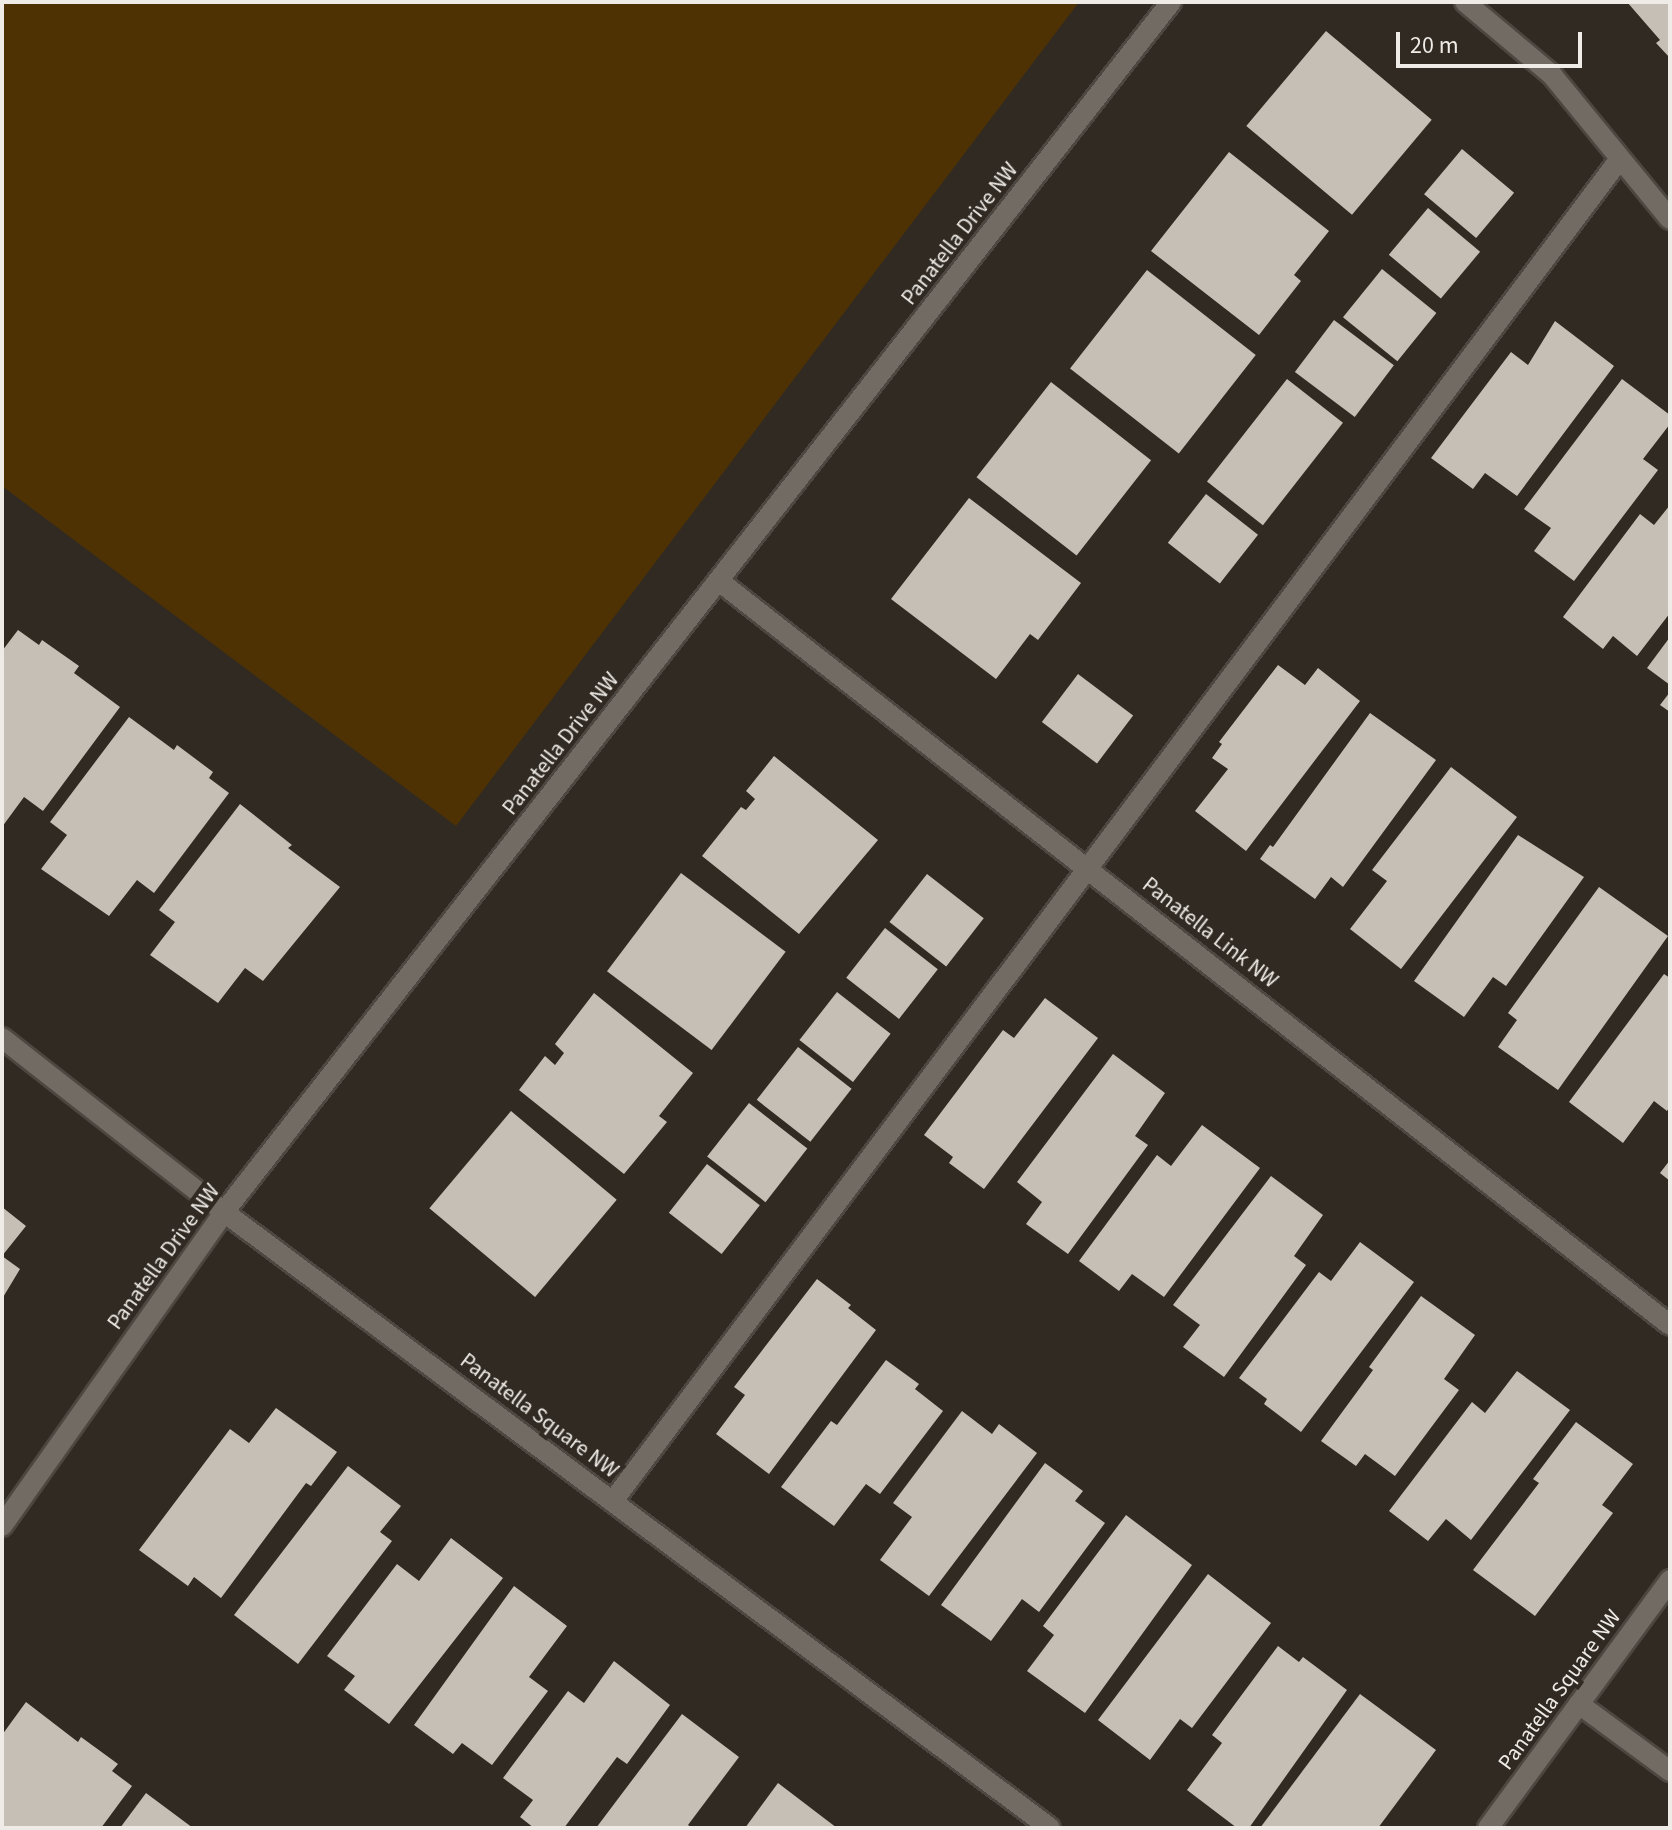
<!DOCTYPE html>
<style>
body{margin:0}
#map{position:relative;width:1672px;height:1830px;overflow:hidden;background:#302a23;font-family:"Source Sans 3",sans-serif}
div>[style]{position:absolute}
.green>*{inset:0;background:#4e3204}
.building>*{inset:0;background:#c6bfb6;transform-origin:0 0}
.roads{filter:drop-shadow(2px 0 #4c4740) drop-shadow(-2px 0 #4c4740) drop-shadow(0 2px #4c4740) drop-shadow(0 -2px #4c4740)}
.minor>*{height:20px;margin:-10px;padding:0 10px;transform-origin:10px;border-radius:10px;background:#726b63}
span{translate:-50% -50%;white-space:nowrap;text-align:center;line-height:1.15;-webkit-text-stroke:8px #302a23;paint-order:stroke}
.street-label{font-size:22px;color:#efebe6}
.frame{position:absolute;inset:0;border:4px solid #efebe6;pointer-events:none}
.scale{position:absolute;left:1396px;top:32px;width:186px;height:36px;box-sizing:border-box;border:4px solid #efebe6;border-top:0;padding-left:10px;font-size:24px;line-height:28px;white-space:nowrap;color:#efebe6;-webkit-text-stroke:6px #302a23;paint-order:stroke}
</style>
<div id="map">
<div class="green">
<div style="clip-path:polygon(2px 2px,1079px 2px,456px 826px,2px 486px)"></div>
</div>
<div class="building">
<div style="clip-path:polygon(1627px 2px,1670px 2px,1670px 58px,1656px 43px,1660px 40px)"></div>
<div style="left:1326px;top:31px;width:138px;height:124px;rotate:40deg"></div>
<div style="left:1462px;top:149px;width:68px;height:59px;rotate:40deg"></div>
<div style="clip-path:polygon(1229px 152px,1329px 231px,1294px 275px,1301px 281px,1259px 335px,1151px 251px)"></div>
<div style="left:1428px;top:208px;width:68px;height:61px;rotate:40deg"></div>
<div style="left:1382px;top:269px;width:70px;height:62px;rotate:39deg"></div>
<div style="left:1147px;top:270px;width:138px;height:125px;rotate:38deg"></div>
<div style="left:1334px;top:320px;width:75px;height:65px;rotate:37deg"></div>
<div style="clip-path:polygon(1555px 321px,1614px 366px,1517px 496px,1485px 473px,1473px 489px,1431px 458px,1511px 352px,1528px 365px)"></div>
<div style="left:1287px;top:379px;width:71px;height:130px;rotate:38deg"></div>
<div style="clip-path:polygon(1622px 379px,1670px 415px,1670px 424px,1643px 459px,1658px 470px,1574px 581px,1534px 551px,1551px 528px,1524px 509px)"></div>
<div style="left:1051px;top:382px;width:127px;height:121px;rotate:38deg"></div>
<div style="left:1206px;top:494px;width:66px;height:62px;rotate:38deg"></div>
<div style="clip-path:polygon(969px 498px,1081px 583px,1038px 640px,1030px 634px,996px 679px,891px 599px)"></div>
<div style="clip-path:polygon(1670px 505px,1670px 613px,1637px 656px,1613px 636px,1603px 649px,1563px 617px,1640px 514px,1654px 525px)"></div>
<div style="clip-path:polygon(18px 630px,39px 645px,42px 640px,79px 666px,74px 673px,120px 707px,43px 811px,24px 797px,2px 827px,2px 651px)"></div>
<div style="clip-path:polygon(1670px 637px,1670px 685px,1647px 668px)"></div>
<div style="clip-path:polygon(1278px 665px,1305px 685px,1318px 668px,1360px 701px,1246px 851px,1195px 811px,1228px 769px,1212px 758px,1222px 744px,1219px 742px)"></div>
<div style="left:1078px;top:674px;width:69px;height:60px;rotate:37deg"></div>
<div style="clip-path:polygon(1670px 692px,1670px 712px,1660px 705px)"></div>
<div style="clip-path:polygon(1370px 713px,1436px 760px,1343px 887px,1331px 877px,1315px 899px,1260px 859px,1270px 845px,1273px 847px)"></div>
<div style="clip-path:polygon(129px 717px,174px 750px,177px 745px,213px 772px,209px 778px,229px 793px,154px 893px,137px 880px,109px 916px,41px 869px,67px 835px,50px 822px)"></div>
<div style="clip-path:polygon(774px 756px,878px 840px,799px 934px,702px 856px,741px 807px,746px 810px,755px 799px,746px 791px)"></div>
<div style="clip-path:polygon(1451px 767px,1517px 817px,1401px 969px,1350px 929px,1387px 881px,1372px 870px)"></div>
<div style="clip-path:polygon(240px 804px,292px 845px,288px 848px,340px 887px,263px 981px,245px 968px,218px 1003px,150px 955px,175px 922px,159px 910px)"></div>
<div style="clip-path:polygon(1518px 835px,1584px 877px,1506px 986px,1493px 977px,1464px 1017px,1414px 981px)"></div>
<div style="left:681px;top:873px;width:131px;height:123px;rotate:37deg"></div>
<div style="left:927px;top:874px;width:72px;height:61px;rotate:38deg"></div>
<div style="clip-path:polygon(1599px 887px,1668px 936px,1558px 1090px,1498px 1047px,1517px 1020px,1508px 1013px)"></div>
<div style="left:885px;top:928px;width:67px;height:63px;rotate:38deg"></div>
<div style="clip-path:polygon(1664px 974px,1670px 978px,1670px 1106px,1667px 1111px,1654px 1101px,1623px 1143px,1569px 1102px)"></div>
<div style="left:837px;top:992px;width:68px;height:61px;rotate:38deg"></div>
<div style="clip-path:polygon(594px 993px,693px 1073px,659px 1116px,667px 1122px,624px 1174px,519px 1090px,545px 1056px,555px 1065px,564px 1053px,555px 1044px)"></div>
<div style="clip-path:polygon(1045px 998px,1098px 1038px,984px 1189px,949px 1163px,953px 1157px,924px 1135px,1003px 1030px,1014px 1038px)"></div>
<div style="left:798px;top:1047px;width:68px;height:67px;rotate:38deg"></div>
<div style="clip-path:polygon(1113px 1054px,1165px 1093px,1135px 1136px,1148px 1145px,1068px 1254px,1026px 1224px,1042px 1202px,1017px 1182px)"></div>
<div style="left:749px;top:1103px;width:74px;height:68px;rotate:38deg"></div>
<div style="left:511px;top:1111px;width:138px;height:127px;rotate:40deg"></div>
<div style="clip-path:polygon(1202px 1125px,1260px 1168px,1164px 1297px,1132px 1274px,1119px 1291px,1079px 1261px,1157px 1155px,1171px 1166px)"></div>
<div style="clip-path:polygon(1670px 1160px,1670px 1181px,1660px 1173px)"></div>
<div style="left:707px;top:1164px;width:67px;height:62px;rotate:38deg"></div>
<div style="clip-path:polygon(1271px 1176px,1323px 1215px,1294px 1256px,1306px 1265px,1224px 1377px,1183px 1347px,1200px 1325px,1173px 1305px)"></div>
<div style="clip-path:polygon(2px 1207px,26px 1226px,2px 1256px,20px 1269px,2px 1299px)"></div>
<div style="clip-path:polygon(1360px 1242px,1414px 1282px,1301px 1432px,1264px 1404px,1267px 1399px,1239px 1378px,1319px 1272px,1331px 1281px)"></div>
<div style="clip-path:polygon(817px 1279px,851px 1305px,848px 1308px,876px 1330px,769px 1474px,716px 1434px,745px 1395px,734px 1387px)"></div>
<div style="clip-path:polygon(1421px 1296px,1475px 1335px,1444px 1379px,1459px 1390px,1395px 1476px,1365px 1454px,1356px 1466px,1321px 1441px,1373px 1370px,1369px 1367px)"></div>
<div style="clip-path:polygon(886px 1360px,919px 1384px,915px 1389px,943px 1411px,880px 1494px,866px 1484px,834px 1526px,781px 1487px,831px 1421px,837px 1425px)"></div>
<div style="clip-path:polygon(1517px 1371px,1570px 1410px,1471px 1540px,1446px 1519px,1428px 1541px,1389px 1511px,1472px 1402px,1485px 1413px)"></div>
<div style="clip-path:polygon(276px 1408px,337px 1452px,311px 1486px,306px 1483px,221px 1598px,194px 1577px,188px 1586px,139px 1550px,230px 1429px,249px 1443px)"></div>
<div style="clip-path:polygon(962px 1411px,992px 1434px,999px 1424px,1037px 1453px,929px 1596px,880px 1560px,912px 1517px,893px 1503px)"></div>
<div style="clip-path:polygon(1576px 1422px,1633px 1464px,1602px 1505px,1613px 1513px,1535px 1616px,1473px 1570px,1539px 1483px,1533px 1479px)"></div>
<div style="clip-path:polygon(1045px 1463px,1083px 1491px,1075px 1501px,1105px 1523px,1039px 1612px,1022px 1599px,991px 1641px,941px 1605px)"></div>
<div style="clip-path:polygon(348px 1466px,401px 1506px,380px 1532px,392px 1541px,298px 1664px,234px 1615px)"></div>
<div style="clip-path:polygon(1126px 1515px,1192px 1565px,1085px 1713px,1027px 1671px,1054px 1635px,1043px 1626px)"></div>
<div style="clip-path:polygon(451px 1538px,503px 1578px,389px 1724px,344px 1690px,355px 1676px,327px 1656px,397px 1564px,419px 1581px)"></div>
<div style="clip-path:polygon(1208px 1574px,1271px 1623px,1192px 1728px,1180px 1719px,1150px 1760px,1098px 1720px)"></div>
<div style="clip-path:polygon(514px 1586px,567px 1626px,529px 1677px,548px 1691px,492px 1765px,462px 1743px,453px 1754px,414px 1725px)"></div>
<div style="clip-path:polygon(1278px 1646px,1299px 1662px,1303px 1657px,1347px 1690px,1249px 1828px,1237px 1828px,1187px 1790px,1222px 1743px,1212px 1735px)"></div>
<div style="clip-path:polygon(614px 1661px,670px 1705px,627px 1764px,617px 1757px,564px 1828px,534px 1828px,520px 1817px,533px 1800px,503px 1778px,568px 1691px,584px 1703px)"></div>
<div style="clip-path:polygon(1360px 1694px,1436px 1750px,1378px 1828px,1260px 1828px)"></div>
<div style="clip-path:polygon(26px 1702px,78px 1742px,81px 1737px,118px 1764px,112px 1771px,132px 1786px,101px 1828px,2px 1828px,2px 1735px)"></div>
<div style="clip-path:polygon(682px 1714px,739px 1757px,688px 1825px,692px 1828px,596px 1828px)"></div>
<div style="clip-path:polygon(778px 1783px,837px 1828px,745px 1828px)"></div>
<div style="clip-path:polygon(146px 1793px,193px 1828px,120px 1828px)"></div>
</div>
<div class="roads">
<div class="minor">
<div style="left:1465px;top:2px;width:114px;rotate:40deg"></div>
<div style="left:1552px;top:75px;width:186px;rotate:50.7deg"></div>
<div style="left:719px;top:581px;width:1207px;rotate:38.04deg"></div>
<div style="left:2px;top:1038px;width:282px;rotate:38.1deg"></div>
<div style="left:224px;top:1212px;width:1030px;rotate:36.71deg"></div>
<div style="left:613px;top:1501px;width:1676px;rotate:-53.12deg"></div>
<div style="left:2px;top:1526px;width:385px;rotate:-54.7deg"></div>
<div style="left:224px;top:1212px;width:1537px;rotate:-51.95deg"></div>
<div style="left:1579px;top:1704px;width:113px;rotate:36.4deg"></div>
<div style="left:1488px;top:1828px;width:308px;rotate:-53.7deg"></div>
</div>
</div>
<div class="street-label">
<span style="left:960px;top:234px;rotate:-52deg">Panatella Drive NW</span>
<span style="left:561px;top:744px;rotate:-52deg">Panatella Drive NW</span>
<span style="left:1210px;top:933px;rotate:38deg">Panatella Link NW</span>
<span style="left:164px;top:1257px;rotate:-54deg">Panatella Drive NW</span>
<span style="left:539px;top:1416px;rotate:37deg">Panatella Square NW</span>
<span style="left:1560px;top:1690px;rotate:-54deg">Panatella Square NW</span>
</div>
<div class="frame"></div>
<div class="scale">20 m</div>
</div>
